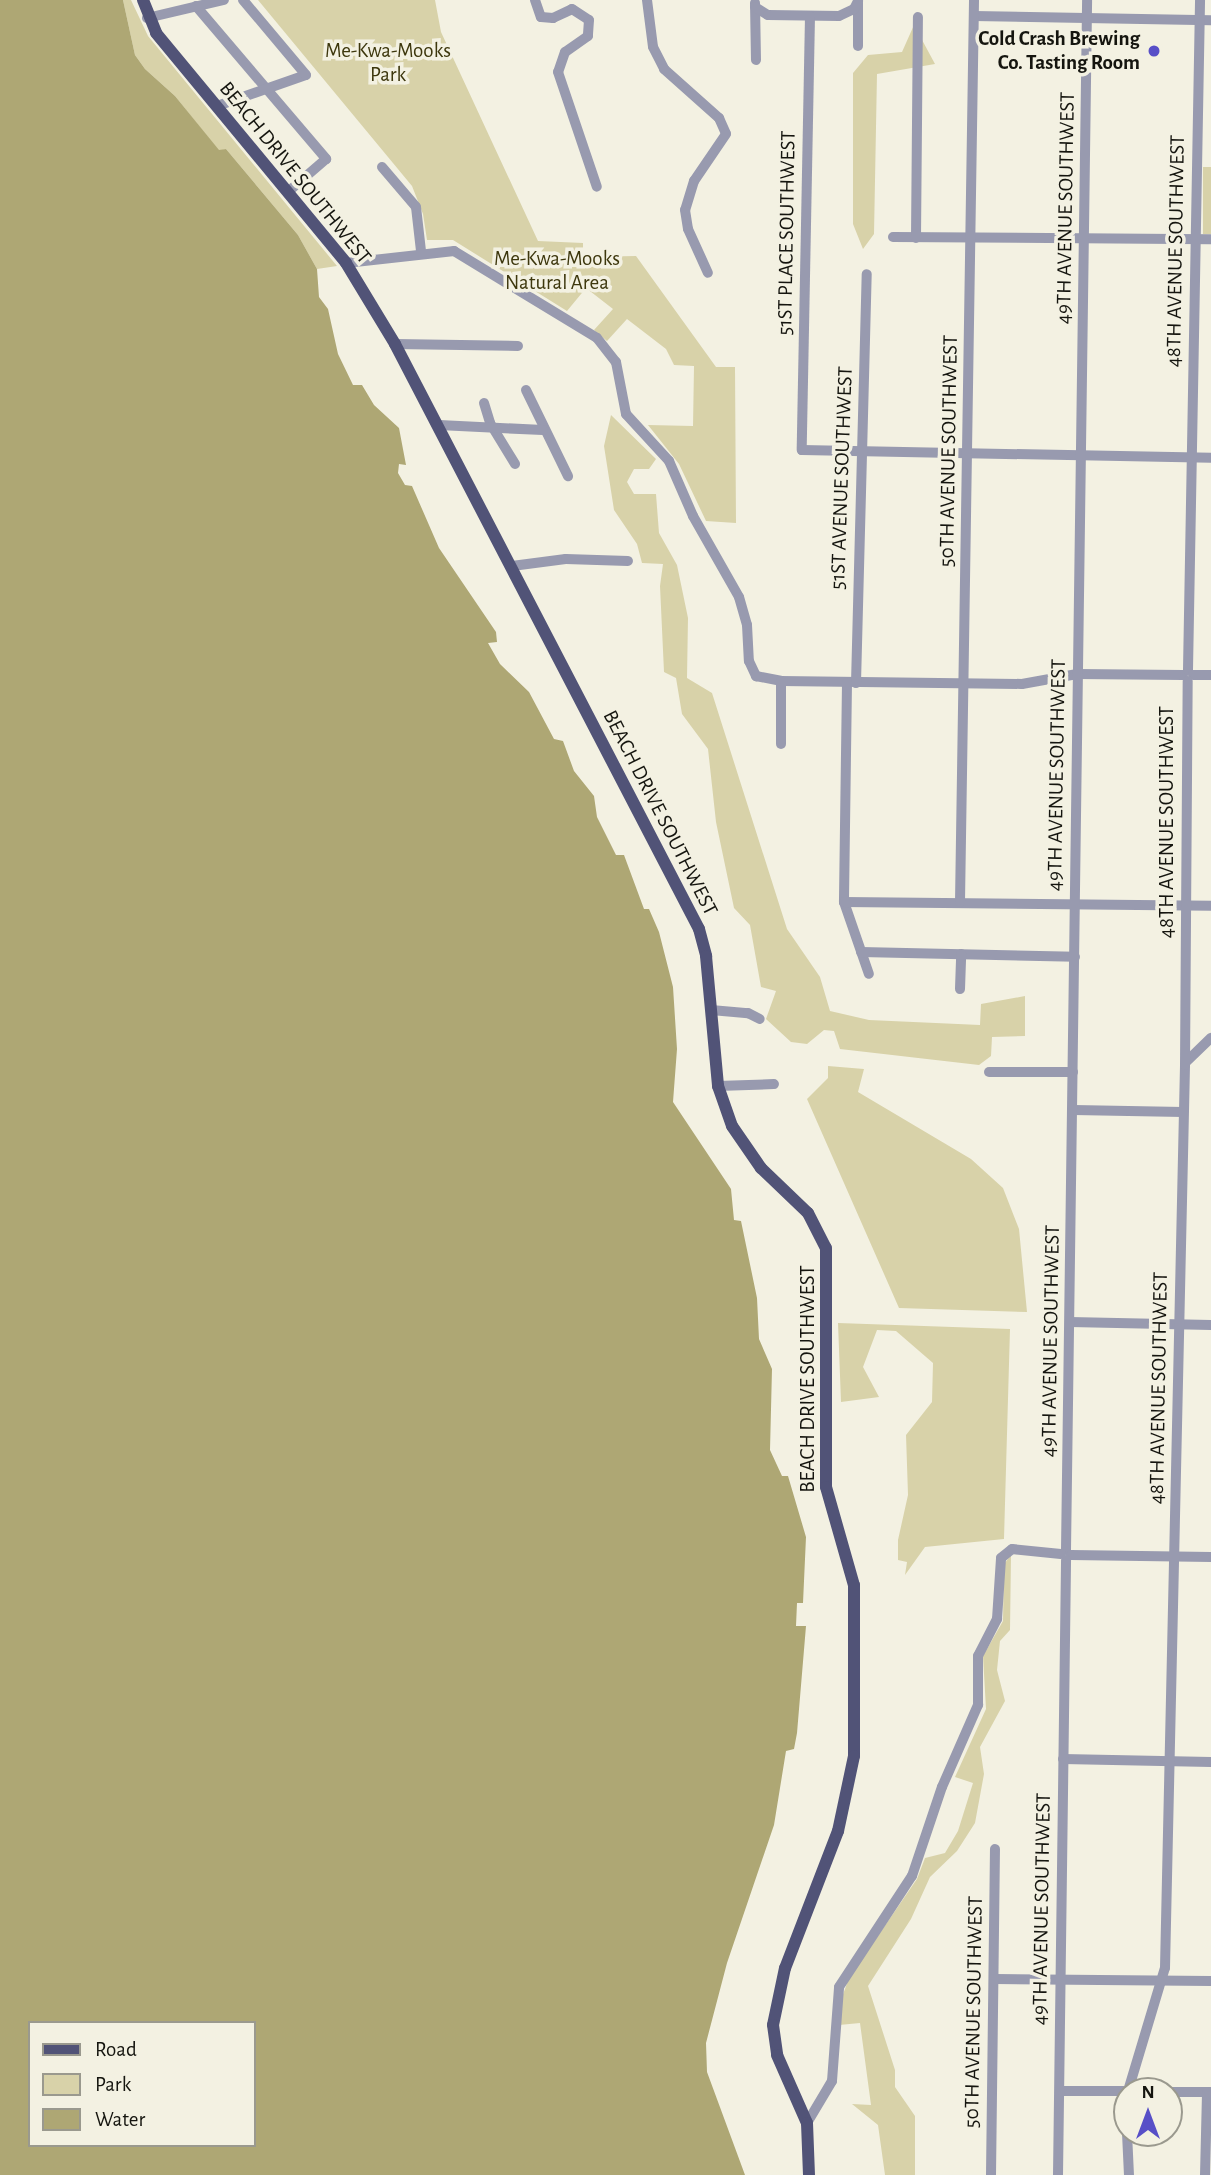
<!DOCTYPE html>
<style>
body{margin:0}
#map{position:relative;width:1211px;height:2175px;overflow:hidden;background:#f3f1e2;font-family:"Alegreya Sans",sans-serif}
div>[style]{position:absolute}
.green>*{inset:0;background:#d8d2a9;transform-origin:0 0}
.water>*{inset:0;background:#aea774}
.minor>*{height:10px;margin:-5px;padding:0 5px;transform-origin:5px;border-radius:5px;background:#989aaf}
.major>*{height:12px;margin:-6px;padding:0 6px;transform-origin:6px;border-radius:6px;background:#515377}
.dots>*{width:19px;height:19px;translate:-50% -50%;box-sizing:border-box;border:4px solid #f3f1e2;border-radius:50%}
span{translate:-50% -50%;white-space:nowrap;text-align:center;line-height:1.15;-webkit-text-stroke:7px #f3f1e2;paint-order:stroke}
.poi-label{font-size:21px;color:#15150f;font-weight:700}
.right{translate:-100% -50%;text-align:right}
.park-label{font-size:21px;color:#3d370d}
.street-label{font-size:21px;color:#15150f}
.legend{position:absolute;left:28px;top:2021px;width:228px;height:126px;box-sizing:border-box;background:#f3f1e2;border:2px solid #9a998e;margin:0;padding:9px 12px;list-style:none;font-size:21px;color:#15150f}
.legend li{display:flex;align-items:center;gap:14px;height:35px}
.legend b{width:35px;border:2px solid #9a998e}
.north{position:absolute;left:1113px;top:2077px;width:70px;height:70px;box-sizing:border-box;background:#f3f1e2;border:2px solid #9a998e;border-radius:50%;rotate:0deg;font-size:19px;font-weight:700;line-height:28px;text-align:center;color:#15150f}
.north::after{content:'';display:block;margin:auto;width:24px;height:32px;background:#574fc7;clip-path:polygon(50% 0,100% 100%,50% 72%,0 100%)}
</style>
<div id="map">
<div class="green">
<div style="clip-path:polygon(123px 0,131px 0,148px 36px,337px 266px,317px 269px,298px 235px,226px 149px,219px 151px,175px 96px,145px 69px,135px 55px)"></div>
<div style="clip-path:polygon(258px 0,435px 0,441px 32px,538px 241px,583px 243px,583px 257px,636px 256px,716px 367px,735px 367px,736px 523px,706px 521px,679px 464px,648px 425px,693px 426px,694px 366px,674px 365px,666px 349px,627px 319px,607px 341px,594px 330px,613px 309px,586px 288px,567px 311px,453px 240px,427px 240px,423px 214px,412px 186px)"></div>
<div style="clip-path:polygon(914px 25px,935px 64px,877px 74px,874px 234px,863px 249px,853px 224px,853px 73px,868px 55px,902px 52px)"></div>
<div style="left:1203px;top:167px;width:8px;height:67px"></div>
<div style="clip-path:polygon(611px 415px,656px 459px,649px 469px,634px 469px,627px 482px,634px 494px,656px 494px,659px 533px,677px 565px,688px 618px,687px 678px,712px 693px,787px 929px,820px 977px,830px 1011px,869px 1020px,980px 1025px,981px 1004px,1025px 996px,1025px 1036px,992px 1037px,991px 1056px,979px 1065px,840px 1049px,834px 1031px,824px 1030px,807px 1044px,791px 1042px,766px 1019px,776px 991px,761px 987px,750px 925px,734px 908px,716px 822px,708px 749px,682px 714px,676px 678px,664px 672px,660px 586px,663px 564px,642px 563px,637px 544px,614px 510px,604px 446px)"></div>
<div style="clip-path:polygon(828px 1066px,864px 1069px,858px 1092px,971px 1159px,1003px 1188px,1019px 1229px,1027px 1312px,899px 1308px,807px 1099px,828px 1078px)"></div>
<div style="clip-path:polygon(838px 1323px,1010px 1329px,1004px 1539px,925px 1547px,905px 1575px,907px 1562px,898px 1560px,898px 1540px,908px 1495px,906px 1435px,932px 1402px,933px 1363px,896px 1331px,877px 1330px,863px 1367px,879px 1397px,841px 1402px)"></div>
<div style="clip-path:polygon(1011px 1555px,1010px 1630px,1000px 1641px,997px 1670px,1005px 1701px,980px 1747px,984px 1774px,975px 1823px,957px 1851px,930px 1877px,911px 1919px,868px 1986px,895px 2070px,895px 2087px,915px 2116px,915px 2175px,885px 2175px,878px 2125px,852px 2104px,871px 2105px,860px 2023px,839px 2025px,841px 2000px,849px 1978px,917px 1879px,925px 1858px,945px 1853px,958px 1831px,973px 1783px,955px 1777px,986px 1709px,983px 1656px,1003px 1621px,1004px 1564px)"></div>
</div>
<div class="water">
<div style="clip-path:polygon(evenodd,0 0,123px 0,135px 55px,145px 69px,175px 96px,219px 150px,226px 149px,298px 235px,317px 269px,319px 297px,328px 309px,338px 354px,353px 385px,362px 385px,374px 405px,399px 428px,406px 465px,399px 464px,398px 473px,405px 485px,412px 486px,439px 548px,496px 632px,497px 642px,488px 643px,500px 664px,529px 692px,554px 739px,563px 741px,574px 771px,594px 796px,597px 817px,616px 855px,624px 855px,644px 909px,649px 909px,659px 932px,673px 987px,677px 1049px,673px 1102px,731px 1189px,734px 1220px,741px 1221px,757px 1298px,759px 1339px,772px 1369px,770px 1450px,782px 1476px,788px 1476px,806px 1537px,803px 1603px,797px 1603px,796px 1626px,806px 1626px,797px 1733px,794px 1749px,786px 1751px,774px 1825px,727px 1963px,706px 2043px,707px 2072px,745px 2175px,0 2175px,0 0,30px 2023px,254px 2023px,254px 2145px,30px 2145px,30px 2023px)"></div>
</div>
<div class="minor">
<div style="left:535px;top:0;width:18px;rotate:71deg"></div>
<div style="left:541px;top:17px;width:12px;rotate:5deg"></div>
<div style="left:553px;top:18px;width:21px;rotate:-25deg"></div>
<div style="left:572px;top:9px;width:20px;rotate:33deg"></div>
<div style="left:589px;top:20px;width:16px;rotate:94deg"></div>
<div style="left:588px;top:36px;width:28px;rotate:145deg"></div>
<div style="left:565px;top:52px;width:21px;rotate:109deg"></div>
<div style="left:558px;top:72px;width:121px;rotate:71.3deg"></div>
<div style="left:647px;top:0;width:47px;rotate:82.7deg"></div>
<div style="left:653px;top:47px;width:25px;rotate:63deg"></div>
<div style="left:664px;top:69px;width:74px;rotate:41.7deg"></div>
<div style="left:719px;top:118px;width:17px;rotate:66deg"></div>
<div style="left:726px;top:134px;width:57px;rotate:124.2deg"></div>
<div style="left:694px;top:181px;width:30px;rotate:107deg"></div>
<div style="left:685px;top:210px;width:19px;rotate:81deg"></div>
<div style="left:688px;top:229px;width:48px;rotate:65.6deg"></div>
<div style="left:755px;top:3px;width:57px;rotate:89deg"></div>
<div style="left:858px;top:3px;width:43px;rotate:90deg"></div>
<div style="left:196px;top:6px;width:201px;rotate:49.6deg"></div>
<div style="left:326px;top:159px;width:49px;rotate:139.1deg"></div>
<div style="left:755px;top:7px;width:15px;rotate:32deg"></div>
<div style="left:768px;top:15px;width:71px;rotate:0.8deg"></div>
<div style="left:839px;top:16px;width:17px;rotate:-25deg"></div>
<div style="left:854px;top:9px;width:9px;rotate:-63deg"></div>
<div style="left:810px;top:16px;width:434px;rotate:91.1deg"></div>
<div style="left:802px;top:450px;width:409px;rotate:1.1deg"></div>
<div style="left:974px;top:16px;width:237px;rotate:1deg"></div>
<div style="left:147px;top:18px;width:79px;rotate:-13.2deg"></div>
<div style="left:217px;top:106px;width:94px;rotate:-19.2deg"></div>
<div style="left:306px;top:75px;width:98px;rotate:-130deg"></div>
<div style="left:382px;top:167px;width:52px;rotate:49.6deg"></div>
<div style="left:416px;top:207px;width:44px;rotate:83.5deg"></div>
<div style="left:893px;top:237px;width:318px;rotate:0.4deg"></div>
<div style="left:916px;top:238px;width:221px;rotate:-89.5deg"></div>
<div style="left:346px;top:263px;width:109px;rotate:-6.3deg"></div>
<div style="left:454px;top:251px;width:167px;rotate:31.3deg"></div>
<div style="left:597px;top:338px;width:31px;rotate:52deg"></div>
<div style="left:616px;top:362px;width:53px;rotate:79.1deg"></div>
<div style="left:626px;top:414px;width:64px;rotate:47.5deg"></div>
<div style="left:669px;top:461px;width:60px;rotate:66.4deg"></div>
<div style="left:693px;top:516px;width:93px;rotate:60.4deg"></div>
<div style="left:739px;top:597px;width:29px;rotate:74deg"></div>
<div style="left:747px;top:625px;width:36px;rotate:87deg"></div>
<div style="left:749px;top:661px;width:17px;rotate:65deg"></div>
<div style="left:756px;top:676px;width:25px;rotate:11deg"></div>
<div style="left:781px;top:681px;width:241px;rotate:0.7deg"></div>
<div style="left:1022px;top:684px;width:56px;rotate:-10.3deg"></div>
<div style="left:1077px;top:674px;width:106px;rotate:0.5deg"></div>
<div style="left:395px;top:344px;width:123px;rotate:0.9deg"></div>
<div style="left:526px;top:390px;width:96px;rotate:64deg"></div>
<div style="left:484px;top:403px;width:21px;rotate:73deg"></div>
<div style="left:490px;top:423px;width:48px;rotate:58.6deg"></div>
<div style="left:439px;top:425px;width:104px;rotate:2.8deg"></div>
<div style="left:512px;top:566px;width:54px;rotate:-7.4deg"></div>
<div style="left:566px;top:559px;width:62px;rotate:1.8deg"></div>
<div style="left:1188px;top:670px;width:670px;rotate:-88.97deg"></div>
<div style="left:1193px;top:675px;width:18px"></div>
<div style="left:847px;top:683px;width:219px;rotate:90.8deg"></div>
<div style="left:844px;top:902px;width:76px;rotate:70.9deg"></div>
<div style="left:856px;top:683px;width:409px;rotate:-88.5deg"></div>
<div style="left:781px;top:744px;width:63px;rotate:-90deg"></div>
<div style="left:844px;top:902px;width:367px;rotate:0.6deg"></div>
<div style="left:960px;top:902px;width:902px;rotate:-89.11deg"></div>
<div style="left:861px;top:952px;width:214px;rotate:1.3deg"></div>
<div style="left:960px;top:989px;width:35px;rotate:-88deg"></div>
<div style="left:711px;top:1010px;width:37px;rotate:5deg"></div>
<div style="left:748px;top:1013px;width:13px;rotate:27deg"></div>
<div style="left:1186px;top:1062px;width:35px;rotate:-44deg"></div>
<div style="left:989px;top:1072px;width:84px"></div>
<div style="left:718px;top:1086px;width:56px;rotate:-2deg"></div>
<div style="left:1074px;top:1110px;width:109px;rotate:1.1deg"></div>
<div style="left:1070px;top:1322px;width:141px;rotate:1.2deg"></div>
<div style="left:1066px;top:1550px;width:1550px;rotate:-89.22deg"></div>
<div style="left:1071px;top:1555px;width:140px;rotate:0.8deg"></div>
<div style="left:1063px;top:1759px;width:148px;rotate:1.2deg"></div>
<div style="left:995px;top:1979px;width:216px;rotate:0.5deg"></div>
<div style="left:1060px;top:2091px;width:67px"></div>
<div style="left:1128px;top:2091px;width:128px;rotate:-73.3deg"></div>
<div style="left:1165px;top:1968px;width:903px;rotate:-88.73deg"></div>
<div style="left:1185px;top:1065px;width:384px;rotate:-89.6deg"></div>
<div style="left:1169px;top:2092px;width:42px"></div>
<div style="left:807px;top:2123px;width:49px;rotate:-59.2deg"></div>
<div style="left:832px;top:2081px;width:94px;rotate:-85.7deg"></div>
<div style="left:839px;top:1987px;width:133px;rotate:-56.7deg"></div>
<div style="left:912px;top:1876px;width:94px;rotate:-71.4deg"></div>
<div style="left:942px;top:1787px;width:90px;rotate:-66.3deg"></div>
<div style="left:978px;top:1705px;width:49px;rotate:-90deg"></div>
<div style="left:978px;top:1656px;width:42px;rotate:-62.8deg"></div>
<div style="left:997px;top:1619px;width:61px;rotate:-86.2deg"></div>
<div style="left:1001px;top:1558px;width:14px;rotate:-39deg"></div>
<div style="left:1012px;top:1549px;width:49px;rotate:5.8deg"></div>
<div style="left:1127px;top:2133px;width:42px;rotate:87.3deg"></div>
<div style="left:991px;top:2175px;width:326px;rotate:-89.3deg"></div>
<div style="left:1058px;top:2175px;width:615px;rotate:-89.25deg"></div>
<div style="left:1205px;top:2175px;width:83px;rotate:-88.6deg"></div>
</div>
<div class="major">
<div style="left:143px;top:0;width:35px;rotate:68deg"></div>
<div style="left:156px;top:33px;width:298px;rotate:50.4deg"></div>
<div style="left:346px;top:263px;width:95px;rotate:58.8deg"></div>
<div style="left:395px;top:344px;width:659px;rotate:62.54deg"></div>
<div style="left:699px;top:929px;width:28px;rotate:75deg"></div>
<div style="left:706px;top:956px;width:131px;rotate:84.7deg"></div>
<div style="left:718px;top:1086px;width:42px;rotate:70.7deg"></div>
<div style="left:732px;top:1126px;width:51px;rotate:55.4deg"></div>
<div style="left:761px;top:1168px;width:65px;rotate:43.8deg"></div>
<div style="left:808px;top:1213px;width:39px;rotate:63deg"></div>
<div style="left:826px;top:1248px;width:239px;rotate:90deg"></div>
<div style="left:826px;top:1487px;width:102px;rotate:74.1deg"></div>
<div style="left:854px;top:1585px;width:171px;rotate:90deg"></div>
<div style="left:854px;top:1756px;width:77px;rotate:102deg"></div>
<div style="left:838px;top:1831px;width:147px;rotate:111.1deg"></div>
<div style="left:785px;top:1968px;width:58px;rotate:101.9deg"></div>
<div style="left:773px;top:2025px;width:30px;rotate:82deg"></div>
<div style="left:777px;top:2055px;width:74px;rotate:66.2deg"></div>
<div style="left:807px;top:2123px;width:52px;rotate:87.8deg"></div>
</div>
<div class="dots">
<div style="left:1154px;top:51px;background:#574fc7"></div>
</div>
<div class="poi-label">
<span class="right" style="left:1140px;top:51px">Cold Crash Brewing<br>Co. Tasting Room</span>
</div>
<div class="park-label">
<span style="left:388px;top:63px">Me-Kwa-Mooks<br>Park</span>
<span style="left:557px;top:271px">Me-Kwa-Mooks<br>Natural Area</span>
</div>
<div class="street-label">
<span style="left:295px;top:173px;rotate:51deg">BEACH DRIVE SOUTHWEST</span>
<span style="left:1066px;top:208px;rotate:-89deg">49TH AVENUE SOUTHWEST</span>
<span style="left:787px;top:233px;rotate:-89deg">51ST PLACE SOUTHWEST</span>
<span style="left:1176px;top:251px;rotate:-89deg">48TH AVENUE SOUTHWEST</span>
<span style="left:949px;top:451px;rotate:-89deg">50TH AVENUE SOUTHWEST</span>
<span style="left:842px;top:478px;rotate:-88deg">51ST AVENUE SOUTHWEST</span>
<span style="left:1057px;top:775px;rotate:-89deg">49TH AVENUE SOUTHWEST</span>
<span style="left:660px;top:813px;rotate:63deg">BEACH DRIVE SOUTHWEST</span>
<span style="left:1167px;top:822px;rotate:-90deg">48TH AVENUE SOUTHWEST</span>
<span style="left:1051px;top:1341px;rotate:-89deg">49TH AVENUE SOUTHWEST</span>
<span style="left:808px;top:1379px;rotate:-90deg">BEACH DRIVE SOUTHWEST</span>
<span style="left:1159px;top:1388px;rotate:-89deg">48TH AVENUE SOUTHWEST</span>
<span style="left:1042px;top:1909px;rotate:-89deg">49TH AVENUE SOUTHWEST</span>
<span style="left:974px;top:2012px;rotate:-89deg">50TH AVENUE SOUTHWEST</span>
</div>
<ul class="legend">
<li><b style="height:9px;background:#515377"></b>Road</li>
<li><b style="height:19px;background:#d8d2a9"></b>Park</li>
<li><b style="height:19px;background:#aea774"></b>Water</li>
</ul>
<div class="north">N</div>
</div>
